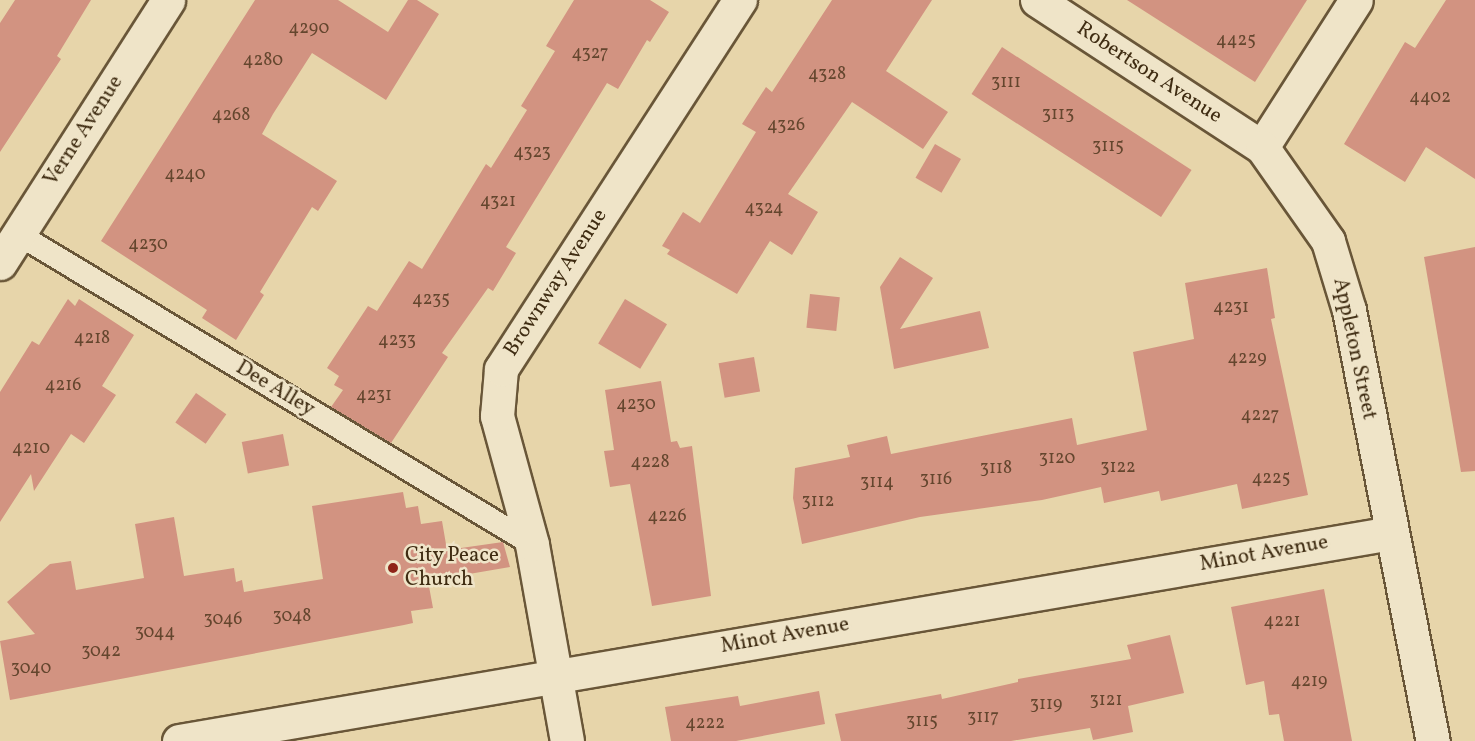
<!DOCTYPE html>
<style>
body{margin:0}
#map{position:relative;width:1475px;height:741px;overflow:hidden;background:#e7d5aa;font-family:Vollkorn,serif}
div>[style]{position:absolute}
.building>*{inset:0;background:#d29381;transform-origin:0 0}
.roads{filter:drop-shadow(2px 0 #695638) drop-shadow(-2px 0 #695638) drop-shadow(0 2px #695638) drop-shadow(0 -2px #695638)}
.lane>*{height:22px;margin:-11px;padding:0 11px;transform-origin:11px;border-radius:11px;background:#efe4c8}
.street>*{height:33px;margin:-16.5px;padding:0 16.5px;transform-origin:16.5px;border-radius:16.5px;background:#efe4c8}
.secondary>*{height:33px;margin:-16.5px;padding:0 16.5px;transform-origin:16.5px;border-radius:16.5px;background:#efe4c8}
.dots>*{width:16px;height:16px;translate:-50% -50%;box-sizing:border-box;border:3px solid #efe4c8;border-radius:50%}
span{translate:-50% -50%;white-space:nowrap;text-align:center;line-height:1.15;-webkit-text-stroke:5px #efe4c8;paint-order:stroke}
.number-label{font-size:18px;color:#64462e}
.number-label span{-webkit-text-stroke-width:0}
.street-label{font-size:21px;color:#3f2c12}
.poi-label{font-size:21px;color:#3f2c12}
.left{translate:0 -50%;text-align:left}
</style>
<div id="map">
<div class="building">
<div style="clip-path:polygon(15px 0,91px 0,57px 56px,61px 59px,0 152px,0 23px)"></div>
<div style="clip-path:polygon(255px 0,338px 0,388px 32px,408px 0,417px 0,439px 14px,386px 100px,312px 53px,273px 114px,262px 134px,337px 181px,318px 211px,312px 207px,260px 292px,264px 295px,236px 340px,202px 318px,207px 310px,101px 241px)"></div>
<div style="clip-path:polygon(574px 0,650px 0,669px 12px,650px 42px,647px 40px,618px 89px,607px 83px,506px 247px,516px 253px,493px 291px,488px 288px,442px 353px,448px 357px,391px 443px,331px 407px,343px 390px,334px 385px,339px 376px,327px 368px,368px 306px,377px 311px,409px 261px,422px 269px,486px 164px,491px 168px,527px 110px,521px 106px,555px 51px,546px 46px)"></div>
<div style="clip-path:polygon(832px 0,932px 0,886px 71px,948px 112px,923px 149px,852px 102px,788px 194px,818px 212px,792px 255px,770px 241px,737px 294px,667px 254px,670px 250px,662px 246px,683px 212px,700px 223px,756px 132px,742px 124px,766px 87px,772px 92px)"></div>
<div style="clip-path:polygon(1127px 0,1307px 0,1255px 82px)"></div>
<div style="clip-path:polygon(1446px 0,1475px 0,1475px 179px,1426px 147px,1405px 182px,1344px 144px,1405px 42px,1415px 48px)"></div>
<div style="left:1002px;top:47px;width:226px;height:56px;rotate:33deg"></div>
<div style="left:935px;top:144px;width:30px;height:39px;rotate:30deg"></div>
<div style="clip-path:polygon(1475px 247px,1475px 471px,1461px 472px,1424px 257px)"></div>
<div style="clip-path:polygon(900px 257px,933px 278px,900px 329px,980px 311px,989px 348px,894px 369px,880px 287px)"></div>
<div style="clip-path:polygon(1267px 268px,1275px 318px,1271px 319px,1308px 495px,1242px 509px,1237px 484px,1161px 501px,1159px 491px,1104px 503px,1101px 487px,1042px 500px,920px 517px,802px 544px,793px 498px,795px 468px,850px 457px,847px 445px,887px 436px,891px 454px,1072px 418px,1077px 445px,1147px 430px,1133px 352px,1194px 339px,1185px 283px)"></div>
<div style="left:810px;top:294px;width:30px;height:34px;rotate:6deg"></div>
<div style="clip-path:polygon(68px 299px,75px 306px,79px 299px,134px 335px,102px 386px,116px 395px,84px 443px,71px 434px,34px 491px,31px 474px,0 522px,0 392px,32px 341px,39px 345px)"></div>
<div style="left:625px;top:299px;width:49px;height:52px;rotate:31deg"></div>
<div style="left:754px;top:357px;width:35px;height:36px;rotate:80deg"></div>
<div style="clip-path:polygon(661px 381px,671px 442px,677px 441px,680px 448px,692px 446px,711px 596px,652px 606px,630px 484px,610px 487px,604px 451px,614px 450px,605px 390px)"></div>
<div style="left:196px;top:393px;width:37px;height:36px;rotate:35deg"></div>
<div style="left:283px;top:434px;width:32px;height:42px;rotate:79deg"></div>
<div style="clip-path:polygon(403px 492px,406px 508px,418px 506px,421px 524px,442px 521px,447px 550px,503px 542px,510px 567px,428px 581px,433px 608px,411px 611px,413px 623px,404px 625px,10px 700px,0 641px,35px 634px,7px 602px,50px 564px,71px 561px,76px 590px,144px 578px,135px 524px,174px 517px,184px 576px,234px 568px,236px 582px,242px 580px,244px 592px,323px 579px,312px 506px)"></div>
<div style="clip-path:polygon(1324px 589px,1352px 741px,1284px 741px,1279px 714px,1269px 715px,1264px 681px,1246px 685px,1231px 607px)"></div>
<div style="clip-path:polygon(1170px 635px,1184px 693px,1128px 706px,1133px 732px,1093px 740px,1090px 728px,1011px 741px,841px 741px,835px 714px,941px 694px,942px 699px,1018px 682px,1018px 679px,1131px 659px,1127px 645px)"></div>
<div style="clip-path:polygon(819px 691px,825px 724px,736px 741px,671px 741px,665px 707px,738px 696px,740px 706px)"></div>
</div>
<div class="roads">
<div class="lane">
<div style="left:18px;top:234px;width:600px;rotate:31.09deg"></div>
</div>
<div class="street">
<div style="left:1262px;top:147px;width:174px;rotate:-57.4deg"></div>
<div style="left:0;top:263px;width:312px;rotate:-57.4deg"></div>
<div style="left:179px;top:741px;width:1230px;rotate:-9.74deg"></div>
<div style="left:567px;top:741px;width:200px;rotate:-100.1deg"></div>
<div style="left:532px;top:544px;width:133px;rotate:-105.3deg"></div>
<div style="left:497px;top:416px;width:47px;rotate:-85.1deg"></div>
<div style="left:501px;top:369px;width:440px;rotate:-57.1deg"></div>
</div>
<div class="secondary">
<div style="left:1037px;top:0;width:269px;rotate:33.2deg"></div>
<div style="left:1262px;top:147px;width:115px;rotate:54.9deg"></div>
<div style="left:1328px;top:241px;width:72px;rotate:73.1deg"></div>
<div style="left:1349px;top:310px;width:439px;rotate:79deg"></div>
</div>
</div>
<div class="dots">
<div style="left:393px;top:568px;background:#8f2418"></div>
</div>
<div class="number-label">
<span style="left:309px;top:29px">4290</span>
<span style="left:1236px;top:41px">4425</span>
<span style="left:590px;top:54px">4327</span>
<span style="left:263px;top:61px">4280</span>
<span style="left:827px;top:75px">4328</span>
<span style="left:1006px;top:83px">3111</span>
<span style="left:1430px;top:98px">4402</span>
<span style="left:1058px;top:115px">3113</span>
<span style="left:231px;top:116px">4268</span>
<span style="left:786px;top:126px">4326</span>
<span style="left:1108px;top:147px">3115</span>
<span style="left:532px;top:153px">4323</span>
<span style="left:185px;top:175px">4240</span>
<span style="left:498px;top:202px">4321</span>
<span style="left:764px;top:209px">4324</span>
<span style="left:148px;top:245px">4230</span>
<span style="left:431px;top:300px">4235</span>
<span style="left:1231px;top:308px">4231</span>
<span style="left:92px;top:339px">4218</span>
<span style="left:397px;top:341px">4233</span>
<span style="left:1247px;top:359px">4229</span>
<span style="left:63px;top:386px">4216</span>
<span style="left:374px;top:396px">4231</span>
<span style="left:636px;top:405px">4230</span>
<span style="left:1260px;top:416px">4227</span>
<span style="left:31px;top:449px">4210</span>
<span style="left:1057px;top:459px">3120</span>
<span style="left:650px;top:463px">4228</span>
<span style="left:1118px;top:468px">3122</span>
<span style="left:996px;top:469px">3118</span>
<span style="left:1271px;top:479px">4225</span>
<span style="left:936px;top:480px">3116</span>
<span style="left:877px;top:483px">3114</span>
<span style="left:818px;top:502px">3112</span>
<span style="left:667px;top:517px">4226</span>
<span style="left:292px;top:617px">3048</span>
<span style="left:223px;top:620px">3046</span>
<span style="left:1282px;top:622px">4221</span>
<span style="left:155px;top:633px">3044</span>
<span style="left:101px;top:652px">3042</span>
<span style="left:31px;top:669px">3040</span>
<span style="left:1309px;top:682px">4219</span>
<span style="left:1106px;top:701px">3121</span>
<span style="left:1046px;top:705px">3119</span>
<span style="left:983px;top:718px">3117</span>
<span style="left:922px;top:722px">3115</span>
<span style="left:705px;top:724px">4222</span>
</div>
<div class="street-label">
<span style="left:1149px;top:73px;rotate:33deg">Robertson Avenue</span>
<span style="left:84px;top:131px;rotate:-57deg">Verne Avenue</span>
<span style="left:556px;top:283px;rotate:-57deg">Brownway Avenue</span>
<span style="left:1354px;top:349px;rotate:78deg">Appleton Street</span>
<span style="left:275px;top:389px;rotate:31deg">Dee Alley</span>
<span style="left:1264px;top:554px;rotate:-10deg">Minot Avenue</span>
<span style="left:785px;top:636px;rotate:-10deg">Minot Avenue</span>
</div>
<div class="poi-label">
<span class="left" style="left:405px;top:568px">City Peace<br>Church</span>
</div>
</div>
